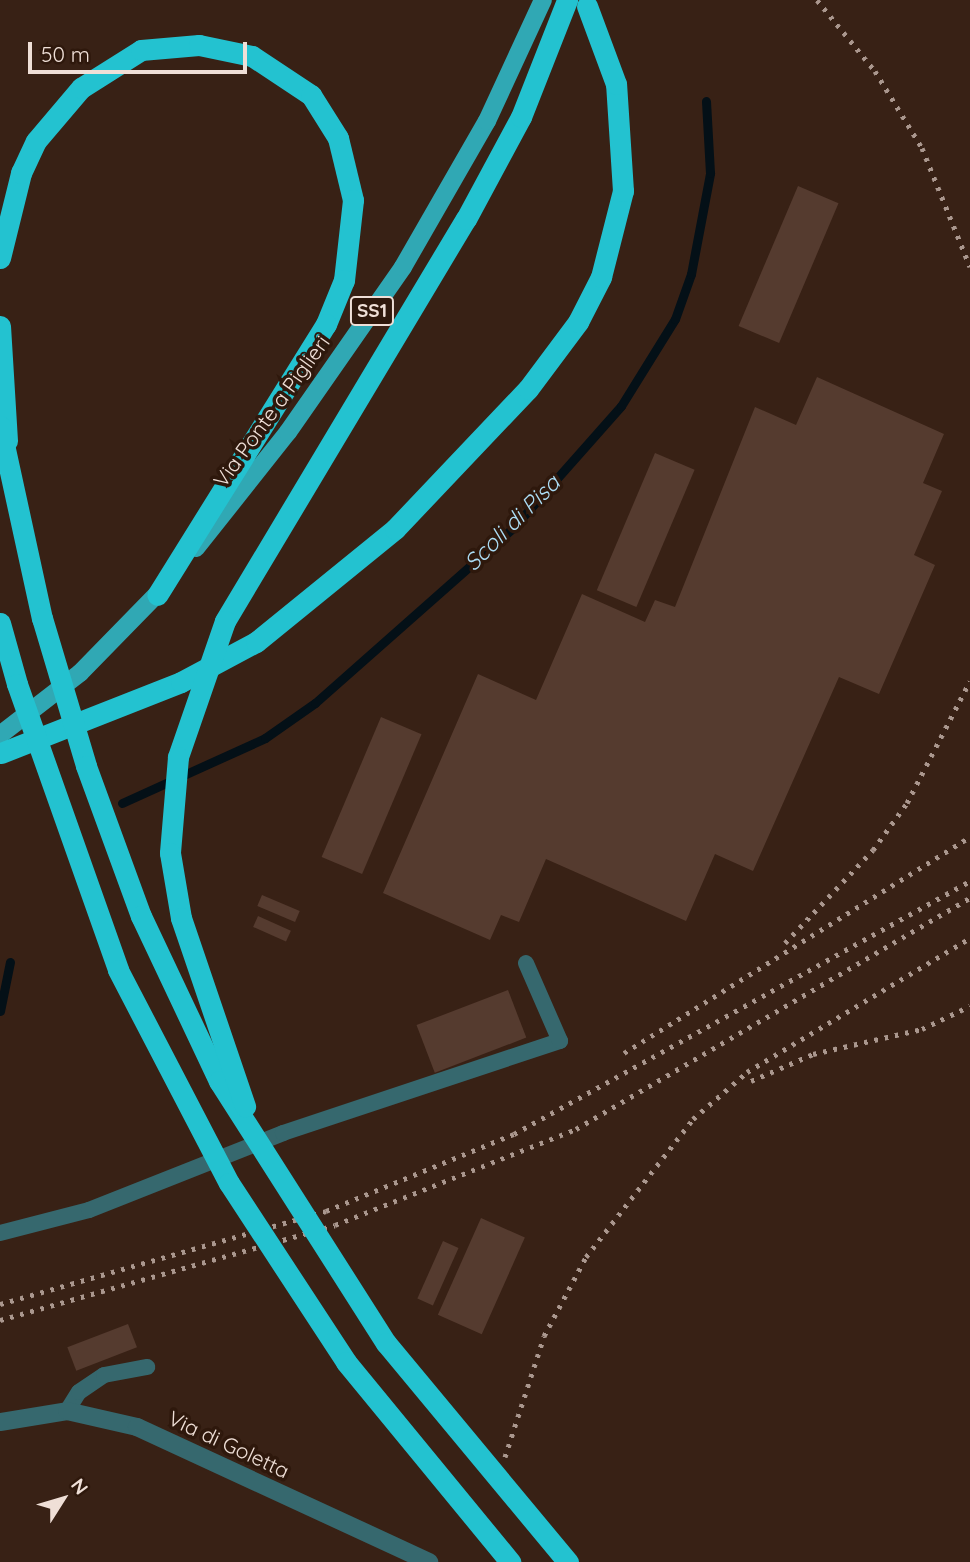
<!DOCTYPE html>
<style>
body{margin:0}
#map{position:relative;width:970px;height:1562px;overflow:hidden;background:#382115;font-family:Quicksand,sans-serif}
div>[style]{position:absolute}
.stream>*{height:9px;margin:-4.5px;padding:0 4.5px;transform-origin:4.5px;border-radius:4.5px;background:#041017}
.building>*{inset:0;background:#553b2f;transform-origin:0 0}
.lane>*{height:16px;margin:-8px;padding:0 8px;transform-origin:8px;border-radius:8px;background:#36686e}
.street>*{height:18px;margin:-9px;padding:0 9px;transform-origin:9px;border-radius:9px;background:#36686e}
.primary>*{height:18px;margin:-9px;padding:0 9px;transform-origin:9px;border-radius:9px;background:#30a8b4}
.highway>*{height:21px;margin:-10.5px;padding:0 10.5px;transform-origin:10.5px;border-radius:10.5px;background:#23c2d0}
.rail>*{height:5px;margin-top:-2.5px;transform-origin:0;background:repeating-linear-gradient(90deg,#aa978e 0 3.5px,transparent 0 10.5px)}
.highway-bridge>*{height:21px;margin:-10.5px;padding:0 10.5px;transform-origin:10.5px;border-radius:10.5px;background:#23c2d0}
span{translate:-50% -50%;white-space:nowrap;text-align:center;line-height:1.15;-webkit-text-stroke:7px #2e180c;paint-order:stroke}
.shield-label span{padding:2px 5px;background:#2e180c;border:2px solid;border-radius:5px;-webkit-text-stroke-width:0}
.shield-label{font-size:19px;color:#efdfd7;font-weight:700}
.street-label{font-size:21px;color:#efdfd7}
.water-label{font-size:23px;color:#acddf5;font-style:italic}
.north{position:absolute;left:28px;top:1464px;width:70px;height:70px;-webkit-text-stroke:5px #2e180c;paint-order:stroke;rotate:53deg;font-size:19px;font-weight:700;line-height:28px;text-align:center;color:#efdfd7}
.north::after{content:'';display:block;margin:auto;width:24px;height:32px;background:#efdfd7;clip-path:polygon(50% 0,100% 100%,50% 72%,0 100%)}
.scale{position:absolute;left:28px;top:42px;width:219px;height:32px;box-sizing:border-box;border:4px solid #efdfd7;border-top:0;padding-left:9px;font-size:21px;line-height:24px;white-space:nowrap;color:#efdfd7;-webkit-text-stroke:5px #2e180c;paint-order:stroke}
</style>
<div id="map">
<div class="stream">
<div style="left:122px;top:803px;width:157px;rotate:-24.4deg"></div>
<div style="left:265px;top:738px;width:61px;rotate:-35deg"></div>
<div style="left:315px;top:703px;width:264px;rotate:-41.5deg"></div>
<div style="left:513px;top:528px;width:163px;rotate:-48.5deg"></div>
<div style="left:621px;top:406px;width:102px;rotate:-58.2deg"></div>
<div style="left:675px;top:319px;width:48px;rotate:-70.4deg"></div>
<div style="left:691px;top:274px;width:103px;rotate:-79.3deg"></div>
<div style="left:710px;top:173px;width:72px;rotate:-93.2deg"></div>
<div style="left:0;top:1011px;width:50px;rotate:-78.5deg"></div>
</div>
<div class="building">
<div style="left:798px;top:186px;width:44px;height:152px;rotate:23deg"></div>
<div style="clip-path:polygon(817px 377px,944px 434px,923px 483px,942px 491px,914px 555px,935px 565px,879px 694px,839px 677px,753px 871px,715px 854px,686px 921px,546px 859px,519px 922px,501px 915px,490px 940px,383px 893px,478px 674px,536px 700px,582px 594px,645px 622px,655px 600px,675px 607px,755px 407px,796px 425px)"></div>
<div style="left:655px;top:453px;width:43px;height:149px;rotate:23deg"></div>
<div style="left:381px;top:717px;width:44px;height:152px;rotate:23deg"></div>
<div style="left:262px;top:895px;width:41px;height:12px;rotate:23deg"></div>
<div style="left:258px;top:916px;width:36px;height:12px;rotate:24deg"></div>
<div style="left:508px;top:990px;width:51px;height:98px;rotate:69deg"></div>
<div style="left:481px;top:1218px;width:48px;height:106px;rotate:24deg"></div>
<div style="left:443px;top:1241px;width:17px;height:63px;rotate:24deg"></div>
<div style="left:128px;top:1324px;width:25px;height:65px;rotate:69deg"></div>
</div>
<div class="lane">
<div style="left:0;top:1233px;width:92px;rotate:-14.5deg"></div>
<div style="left:89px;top:1210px;width:209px;rotate:-21.6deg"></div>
<div style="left:283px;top:1133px;width:292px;rotate:-18.4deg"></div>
<div style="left:560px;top:1041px;width:85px;rotate:-113.6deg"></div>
<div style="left:67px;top:1411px;width:22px;rotate:-58deg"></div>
<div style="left:79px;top:1392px;width:30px;rotate:-34deg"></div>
<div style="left:104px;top:1375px;width:44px;rotate:-10.5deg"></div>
</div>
<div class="street">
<div style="left:0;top:1422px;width:68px;rotate:-9.3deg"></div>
<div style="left:67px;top:1411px;width:72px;rotate:12.9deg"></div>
<div style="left:137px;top:1427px;width:322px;rotate:24.8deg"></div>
</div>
<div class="primary">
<div style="left:196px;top:548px;width:148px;rotate:-51.6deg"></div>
<div style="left:288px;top:432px;width:201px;rotate:-55.1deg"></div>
<div style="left:403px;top:267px;width:168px;rotate:-60.1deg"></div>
<div style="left:487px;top:121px;width:133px;rotate:-65.2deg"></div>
<div style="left:0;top:735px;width:101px;rotate:-37.8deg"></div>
<div style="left:80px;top:673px;width:122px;rotate:-45.7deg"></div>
</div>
<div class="highway">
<div style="left:0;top:258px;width:88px;rotate:-76.1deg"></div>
<div style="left:21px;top:173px;width:35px;rotate:-65deg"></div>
<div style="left:36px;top:141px;width:70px;rotate:-49.7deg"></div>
<div style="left:81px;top:88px;width:71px;rotate:-32.3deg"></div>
<div style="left:141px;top:50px;width:58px;rotate:-4.9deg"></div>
<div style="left:199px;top:45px;width:54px;rotate:11.7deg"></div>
<div style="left:252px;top:56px;width:71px;rotate:33.5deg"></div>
<div style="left:311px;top:95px;width:51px;rotate:57.9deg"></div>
<div style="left:338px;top:138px;width:64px;rotate:76.4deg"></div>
<div style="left:353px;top:200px;width:81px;rotate:96.4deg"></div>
<div style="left:344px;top:280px;width:48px;rotate:112.2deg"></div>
<div style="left:326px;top:324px;width:319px;rotate:121.9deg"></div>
<div style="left:0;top:326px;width:115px;rotate:86.5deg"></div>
<div style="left:0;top:426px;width:197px;rotate:77.7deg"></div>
<div style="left:225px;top:621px;width:469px;rotate:-59.1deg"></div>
<div style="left:466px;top:219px;width:116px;rotate:-61.7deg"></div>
<div style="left:521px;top:117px;width:126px;rotate:-68.5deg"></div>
<div style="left:0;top:623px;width:63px;rotate:74.4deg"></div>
<div style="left:1px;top:753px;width:193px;rotate:-21.5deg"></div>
<div style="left:181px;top:682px;width:85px;rotate:-28.1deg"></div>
<div style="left:256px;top:642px;width:179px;rotate:-39.1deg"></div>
<div style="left:395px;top:529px;width:193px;rotate:-46.5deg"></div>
<div style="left:528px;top:389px;width:84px;rotate:-53.3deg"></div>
<div style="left:578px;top:322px;width:51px;rotate:-62.9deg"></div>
<div style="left:601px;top:277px;width:89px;rotate:-75.7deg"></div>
<div style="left:623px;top:191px;width:107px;rotate:-93.7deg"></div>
<div style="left:616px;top:84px;width:83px;rotate:-110.4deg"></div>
</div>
<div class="rail">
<div style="left:817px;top:0;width:92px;rotate:50.8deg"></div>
<div style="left:875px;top:71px;width:90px;rotate:58.6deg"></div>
<div style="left:922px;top:148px;width:128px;rotate:68deg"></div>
<div style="left:785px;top:943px;width:128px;rotate:-46.6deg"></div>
<div style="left:873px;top:850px;width:58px;rotate:-54.1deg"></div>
<div style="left:907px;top:803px;width:137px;rotate:-62.7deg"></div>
<div style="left:624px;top:1053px;width:408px;rotate:-32deg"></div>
<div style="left:751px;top:1081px;width:68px;rotate:-23.5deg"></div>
<div style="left:813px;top:1054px;width:112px;rotate:-12.9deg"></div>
<div style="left:922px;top:1029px;width:53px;rotate:-25.6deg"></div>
<div style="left:0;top:1304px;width:339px;rotate:-15.9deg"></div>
<div style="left:326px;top:1211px;width:203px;rotate:-22.3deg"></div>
<div style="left:514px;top:1134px;width:521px;rotate:-29.02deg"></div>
<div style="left:0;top:1320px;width:348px;rotate:-15.8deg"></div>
<div style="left:335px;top:1225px;width:259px;rotate:-21.7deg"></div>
<div style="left:576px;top:1129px;width:457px;rotate:-30.4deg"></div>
<div style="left:505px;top:1457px;width:127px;rotate:-72.1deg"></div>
<div style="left:544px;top:1336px;width:89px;rotate:-62deg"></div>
<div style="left:586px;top:1257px;width:175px;rotate:-52.2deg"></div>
<div style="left:693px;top:1119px;width:72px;rotate:-41deg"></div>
<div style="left:747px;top:1072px;width:260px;rotate:-31deg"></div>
</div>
<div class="highway-bridge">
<div style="left:42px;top:618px;width:154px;rotate:73.4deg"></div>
<div style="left:86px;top:766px;width:160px;rotate:69.9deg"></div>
<div style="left:141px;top:916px;width:183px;rotate:64.7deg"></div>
<div style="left:219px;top:1081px;width:311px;rotate:57.5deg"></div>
<div style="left:386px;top:1343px;width:285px;rotate:50.3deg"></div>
<div style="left:225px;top:621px;width:144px;rotate:109.1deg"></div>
<div style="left:178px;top:757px;width:96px;rotate:94.8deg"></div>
<div style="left:170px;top:853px;width:66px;rotate:80.4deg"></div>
<div style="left:181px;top:918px;width:199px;rotate:71.2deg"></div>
<div style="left:17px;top:684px;width:303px;rotate:70.5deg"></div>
<div style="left:118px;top:970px;width:240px;rotate:62.5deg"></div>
<div style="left:229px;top:1183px;width:214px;rotate:56.8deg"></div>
<div style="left:346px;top:1362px;width:259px;rotate:50.6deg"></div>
</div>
<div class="shield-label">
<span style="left:372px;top:311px">SS1</span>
</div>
<div class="street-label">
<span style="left:271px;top:411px;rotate:-54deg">Via Ponte a Piglieri</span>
<span style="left:229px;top:1444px;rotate:25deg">Via di Goletta</span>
</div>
<div class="water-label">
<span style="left:512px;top:523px;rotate:-45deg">Scoli di Pisa</span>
</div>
<div class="north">N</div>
<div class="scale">50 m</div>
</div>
